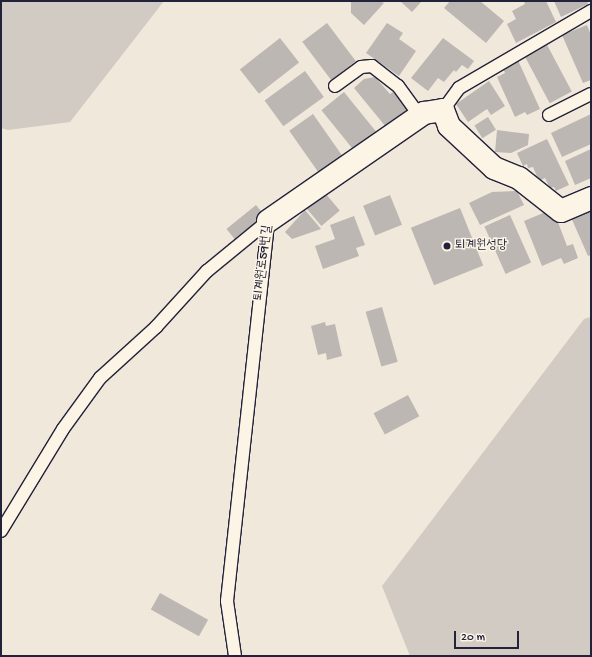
<!DOCTYPE html>
<meta charset="utf-8">
<style>
body{margin:0}
#map{position:relative;width:592px;height:657px;overflow:hidden;background:#efe8db;font-family:"Gochi Hand","Poor Story",sans-serif}
div>[style]{position:absolute}
.green>*{inset:0;background:#d1cbc3}
.building>*{inset:0;background:#bcb7b3;transform-origin:0 0}
.roads{filter:drop-shadow(1px 0 #22223b) drop-shadow(-1px 0 #22223b) drop-shadow(0 1px #22223b) drop-shadow(0 -1px #22223b)}
.lane>*{height:12px;margin:-6px;padding:0 6px;transform-origin:6px;border-radius:6px;background:#fcf5e5}
.street>*{height:22px;margin:-11px;padding:0 11px;transform-origin:11px;border-radius:11px;background:#fcf5e5}
.dots>*{width:11px;height:11px;translate:-50% -50%;box-sizing:border-box;border:2px solid #fcf5e5;border-radius:50%}
span{translate:-50% -50%;white-space:nowrap;text-align:center;line-height:1.15;-webkit-text-stroke:3px #fcf5e5;paint-order:stroke}
.poi-label{font-size:13px;color:#22223b}
.left{translate:0 -50%;text-align:left}
.street-label{font-size:13px;color:#22223b}
.frame{position:absolute;inset:0;border:2px solid #22223b;pointer-events:none}
.scale{position:absolute;left:454px;top:631px;width:65px;height:18px;box-sizing:border-box;border:2px solid #22223b;border-top:0;padding-left:5px;font-size:12px;line-height:14px;white-space:nowrap;color:#22223b;-webkit-text-stroke:3px #fcf5e5;paint-order:stroke}
</style>
<div id="map">
<div class="green">
<div style="clip-path:polygon(1px 1px,164px 1px,70px 122px,8px 130px,1px 128px)"></div>
<div style="clip-path:polygon(591px 317px,591px 656px,410px 656px,382px 586px,584px 319px)"></div>
</div>
<div class="building">
<div style="clip-path:polygon(351px 1px,380px 1px,384px 3px,364px 25px,351px 13px)"></div>
<div style="clip-path:polygon(400px 1px,422px 1px,412px 12px)"></div>
<div style="clip-path:polygon(450px 1px,480px 1px,504px 21px,486px 43px,444px 8px)"></div>
<div style="clip-path:polygon(524px 1px,546px 1px,556px 22px,516px 43px,507px 24px,516px 19px,512px 11px,525px 4px)"></div>
<div style="clip-path:polygon(554px 1px,587px 1px,588px 4px,561px 17px)"></div>
<div style="left:327px;top:23px;width:48px;height:31px;rotate:53deg"></div>
<div style="clip-path:polygon(387px 23px,403px 33px,399px 39px,416px 51px,399px 76px,366px 53px)"></div>
<div style="clip-path:polygon(587px 25px,591px 35px,591px 80px,583px 83px,562px 35px)"></div>
<div style="left:280px;top:38px;width:31px;height:51px;rotate:52deg"></div>
<div style="clip-path:polygon(443px 38px,474px 61px,468px 69px,462px 65px,456px 72px,454px 70px,444px 82px,438px 78px,428px 91px,411px 78px)"></div>
<div style="left:546px;top:43px;width:55px;height:25px;rotate:62deg"></div>
<div style="clip-path:polygon(517px 58px,540px 109px,527px 115px,525px 112px,515px 117px,497px 77px,505px 73px,501px 65px)"></div>
<div style="left:305px;top:71px;width:32px;height:50px;rotate:54deg"></div>
<div style="clip-path:polygon(375px 77px,390px 94px,393px 92px,409px 110px,386px 127px,354px 88px,364px 79px)"></div>
<div style="clip-path:polygon(489px 81px,505px 106px,491px 115px,487px 109px,468px 122px,456px 104px)"></div>
<div style="left:344px;top:92px;width:54px;height:29px;rotate:51deg"></div>
<div style="left:313px;top:114px;width:55px;height:29px;rotate:55deg"></div>
<div style="clip-path:polygon(591px 114px,591px 144px,562px 157px,551px 133px)"></div>
<div style="left:488px;top:117px;width:15px;height:16px;rotate:58deg"></div>
<div style="clip-path:polygon(497px 130px,529px 134px,528px 145px,511px 153px,495px 152px)"></div>
<div style="clip-path:polygon(547px 139px,569px 185px,556px 191px,554px 187px,550px 188px,545px 178px,539px 181px,533px 167px,528px 168px,527px 164px,523px 166px,517px 153px)"></div>
<div style="clip-path:polygon(591px 149px,591px 178px,575px 185px,565px 161px)"></div>
<div style="clip-path:polygon(517px 191px,524px 205px,480px 225px,469px 203px,492px 192px)"></div>
<div style="left:325px;top:193px;width:23px;height:24px;rotate:50deg"></div>
<div style="left:390px;top:195px;width:32px;height:29px;rotate:68deg"></div>
<div style="left:256px;top:205px;width:13px;height:38px;rotate:51deg"></div>
<div style="clip-path:polygon(591px 206px,591px 255px,588px 256px,570px 215px)"></div>
<div style="left:460px;top:208px;width:62px;height:53px;rotate:68deg"></div>
<div style="clip-path:polygon(553px 209px,567px 246px,573px 244px,578px 258px,564px 264px,561px 258px,542px 266px,524px 221px)"></div>
<div style="clip-path:polygon(305px 210px,321px 229px,292px 239px,285px 232px)"></div>
<div style="left:510px;top:215px;width:52px;height:28px;rotate:66deg"></div>
<div style="clip-path:polygon(354px 216px,365px 245px,356px 248px,359px 256px,323px 269px,315px 246px,335px 239px,330px 225px)"></div>
<div style="left:382px;top:307px;width:57px;height:17px;rotate:74deg"></div>
<div style="clip-path:polygon(325px 322px,326px 326px,335px 324px,342px 356px,327px 360px,326px 353px,318px 355px,311px 326px)"></div>
<div style="left:408px;top:395px;width:24px;height:39px;rotate:62deg"></div>
<div style="left:160px;top:593px;width:55px;height:19px;rotate:29deg"></div>
</div>
<div class="roads">
<div class="lane">
<div style="left:335px;top:86px;width:32px;rotate:-36deg"></div>
<div style="left:361px;top:67px;width:11px;rotate:-5deg"></div>
<div style="left:372px;top:66px;width:33px;rotate:38deg"></div>
<div style="left:398px;top:86px;width:37px;rotate:54deg"></div>
<div style="left:443px;top:110px;width:27px;rotate:-54deg"></div>
<div style="left:459px;top:88px;width:153px;rotate:-30.3deg"></div>
<div style="left:549px;top:115px;width:47px;rotate:-26.6deg"></div>
<div style="left:1px;top:531px;width:119px;rotate:-58.7deg"></div>
<div style="left:63px;top:429px;width:63px;rotate:-54deg"></div>
<div style="left:100px;top:378px;width:76px;rotate:-42.3deg"></div>
<div style="left:156px;top:327px;width:76px;rotate:-47.7deg"></div>
<div style="left:207px;top:271px;width:79px;rotate:-39.3deg"></div>
<div style="left:235px;top:656px;width:56px;rotate:-98.3deg"></div>
<div style="left:227px;top:601px;width:382px;rotate:-83.8deg"></div>
</div>
<div class="street">
<div style="left:268px;top:221px;width:190px;rotate:-34.7deg"></div>
<div style="left:424px;top:113px;width:19px;rotate:-9deg"></div>
<div style="left:443px;top:110px;width:17px;rotate:69deg"></div>
<div style="left:449px;top:126px;width:62px;rotate:43deg"></div>
<div style="left:494px;top:168px;width:27px;rotate:22deg"></div>
<div style="left:519px;top:178px;width:53px;rotate:38.2deg"></div>
<div style="left:561px;top:211px;width:33px;rotate:-23deg"></div>
</div>
</div>
<div class="dots">
<div style="left:447px;top:246px;background:#22223b"></div>
</div>
<div class="poi-label">
<span class="left" style="left:455px;top:246px">퇴계원성당</span>
</div>
<div class="street-label">
<span style="left:264px;top:263px;rotate:-83deg">퇴계원로59번길</span>
</div>
<div class="frame"></div>
<div class="scale">20 m</div>
</div>
